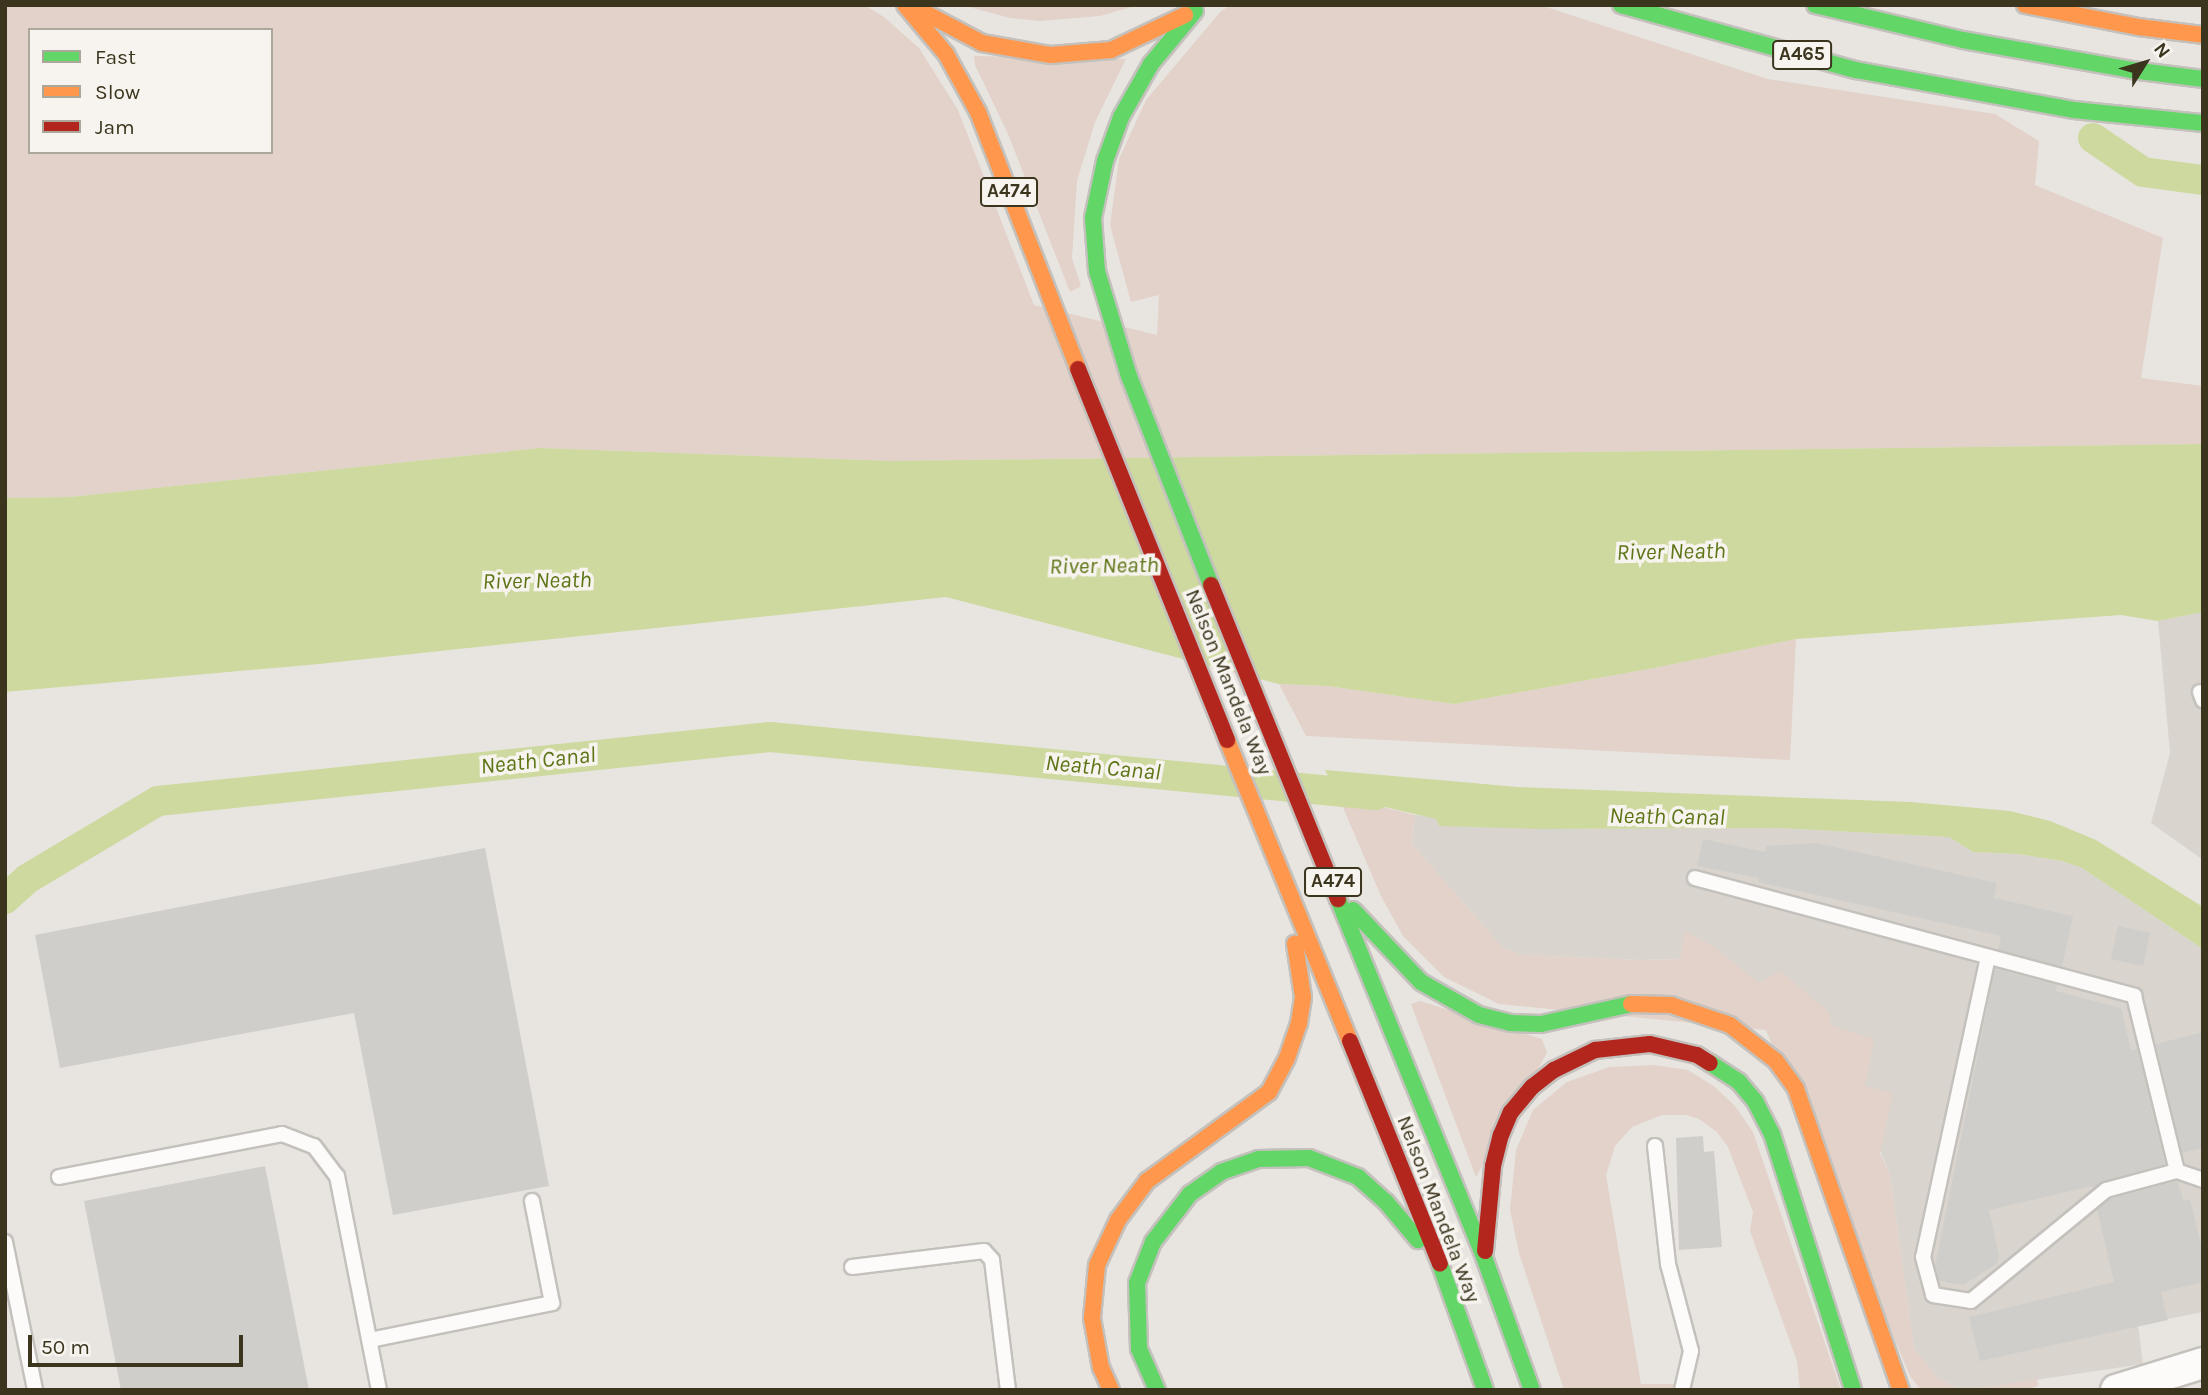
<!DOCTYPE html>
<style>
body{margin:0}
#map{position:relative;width:2208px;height:1395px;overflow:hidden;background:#e8e5e1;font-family:Karla,sans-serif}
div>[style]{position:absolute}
.built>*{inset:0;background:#d9d5ce}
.green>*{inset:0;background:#e2d2c9}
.water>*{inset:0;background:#cdd99e}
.canal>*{height:30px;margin:-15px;padding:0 15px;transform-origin:15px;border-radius:15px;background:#cdd99e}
.building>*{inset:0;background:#d0ceca;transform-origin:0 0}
.roads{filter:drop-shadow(2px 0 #c4c1bd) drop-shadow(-2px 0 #c4c1bd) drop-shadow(0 2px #c4c1bd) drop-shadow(0 -2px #c4c1bd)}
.lane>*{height:14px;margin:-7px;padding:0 7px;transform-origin:7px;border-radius:7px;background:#fcfbfa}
.street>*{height:30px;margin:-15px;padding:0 15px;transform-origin:15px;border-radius:15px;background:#fcfbfa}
.fast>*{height:16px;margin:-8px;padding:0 8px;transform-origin:8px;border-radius:8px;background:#63d668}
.slow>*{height:16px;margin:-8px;padding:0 8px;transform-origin:8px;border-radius:8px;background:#ff974d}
.jam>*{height:16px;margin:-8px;padding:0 8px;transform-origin:8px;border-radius:8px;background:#b3261e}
span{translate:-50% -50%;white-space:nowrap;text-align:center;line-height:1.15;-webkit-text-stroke:7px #f7f3ee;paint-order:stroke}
.shield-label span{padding:2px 5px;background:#f7f3ee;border:2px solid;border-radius:5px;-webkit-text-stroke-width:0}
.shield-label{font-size:19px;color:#3b351e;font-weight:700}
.street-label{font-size:21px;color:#3b351e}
.water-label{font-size:23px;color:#5e7516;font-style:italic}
.frame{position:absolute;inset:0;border:7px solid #3b351e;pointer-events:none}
.legend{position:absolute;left:28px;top:28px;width:245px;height:126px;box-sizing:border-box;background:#f7f3ee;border:2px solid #aca79b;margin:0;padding:9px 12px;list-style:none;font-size:21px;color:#3b351e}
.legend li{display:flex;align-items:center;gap:14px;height:35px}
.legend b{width:35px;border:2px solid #aca79b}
.north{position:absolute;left:2110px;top:28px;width:70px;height:70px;-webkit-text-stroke:5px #f7f3ee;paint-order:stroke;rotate:53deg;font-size:19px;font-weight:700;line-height:28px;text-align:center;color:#3b351e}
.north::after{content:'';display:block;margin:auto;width:24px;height:32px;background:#3b351e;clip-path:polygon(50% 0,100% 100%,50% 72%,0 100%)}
.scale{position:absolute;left:28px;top:1335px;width:215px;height:32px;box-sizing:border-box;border:4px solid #3b351e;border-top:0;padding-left:9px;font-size:21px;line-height:24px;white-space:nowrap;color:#3b351e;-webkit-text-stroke:5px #f7f3ee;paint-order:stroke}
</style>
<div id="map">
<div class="built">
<div style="clip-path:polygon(2203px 612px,2203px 860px,2151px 823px,2170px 753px,2158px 621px)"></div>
<div style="clip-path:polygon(1415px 815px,1541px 829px,1778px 828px,1949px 837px,1973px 852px,2018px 854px,2062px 861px,2082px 868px,2203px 949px,2203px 1312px,2138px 1325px,2143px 1364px,1967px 1390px,1960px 1390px,1937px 1377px,1914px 1348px,1890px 1175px,1832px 1033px,1698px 958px,1640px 960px,1522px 955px,1503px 948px,1412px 844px)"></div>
</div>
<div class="green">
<div style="clip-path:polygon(evenodd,5px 5px,864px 5px,884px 17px,919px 48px,958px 110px,1034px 305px,1157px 335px,1159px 295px,1131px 302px,1110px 225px,1119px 159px,1146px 100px,1221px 11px,1231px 5px,1540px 5px,1768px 79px,1995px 114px,2039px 141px,2035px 185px,2163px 238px,2141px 378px,2203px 386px,2203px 444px,892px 461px,540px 448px,70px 497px,5px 498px,5px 5px,30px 30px,271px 30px,271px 152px,30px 152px,30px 30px)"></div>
<div style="clip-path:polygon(962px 5px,1138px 5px,1100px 16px,1040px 21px,1010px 18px)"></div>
<div style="clip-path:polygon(974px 56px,1126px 59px,1095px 122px,1077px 181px,1072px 258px,1081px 286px,1070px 292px,1008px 134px,975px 65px)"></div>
<div style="clip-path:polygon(1796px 639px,1790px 760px,1306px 736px,1279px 684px,1328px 686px,1454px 704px,1654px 668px)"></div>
<div style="clip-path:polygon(1338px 796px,1415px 815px,1412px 844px,1503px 948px,1522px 955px,1640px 960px,1680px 959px,1685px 931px,1714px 947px,1759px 983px,1780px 971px,1829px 1012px,1831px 1025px,1874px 1039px,1865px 1086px,1893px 1093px,1880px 1153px,1890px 1175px,1914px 1348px,1937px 1377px,1960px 1390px,1921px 1390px,1910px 1376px,1766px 1030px,1499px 1004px,1444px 977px,1403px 936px,1381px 896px)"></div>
<div style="clip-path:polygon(1420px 1001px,1542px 1039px,1547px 1053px,1476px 1177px,1411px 1004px)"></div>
<div style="clip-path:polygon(1654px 1065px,1688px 1070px,1715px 1087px,1735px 1106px,1753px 1132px,1841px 1390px,1800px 1390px,1797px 1361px,1750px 1231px,1753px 1212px,1728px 1147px,1717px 1132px,1699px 1119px,1686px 1115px,1662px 1115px,1632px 1127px,1615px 1146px,1606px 1175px,1641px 1384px,1675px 1384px,1673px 1390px,1564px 1390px,1519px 1253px,1510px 1210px,1516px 1150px,1533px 1110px,1567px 1082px,1609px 1067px)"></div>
<div style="clip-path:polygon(2037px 1379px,2038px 1386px,2025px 1390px,1967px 1390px)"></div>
</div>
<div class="water">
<div style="clip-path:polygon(2203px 444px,2203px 612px,2158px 621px,2121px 615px,1796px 639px,1654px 668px,1454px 704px,1328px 686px,1279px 684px,946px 597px,319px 664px,5px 692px,5px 498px,70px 497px,540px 448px,892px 461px)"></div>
<div style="clip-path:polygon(1325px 770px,1518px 787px,1911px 802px,2010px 811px,2050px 821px,2096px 840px,2203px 907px,2203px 949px,2082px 868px,2062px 861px,2018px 854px,1973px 852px,1949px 837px,1778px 828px,1541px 829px,1439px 826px,1436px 819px,1338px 796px)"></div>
</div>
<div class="canal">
<div style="left:2093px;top:138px;width:60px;rotate:34.2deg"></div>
<div style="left:2143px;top:172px;width:61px;rotate:7.6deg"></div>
<div style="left:5px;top:899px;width:30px;rotate:-42deg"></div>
<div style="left:27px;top:879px;width:152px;rotate:-30.8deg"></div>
<div style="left:158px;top:801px;width:615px;rotate:-5.97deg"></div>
<div style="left:770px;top:737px;width:608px;rotate:5.48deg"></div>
</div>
<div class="building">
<div style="clip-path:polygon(1703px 839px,1765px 852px,1766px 846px,1817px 843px,1997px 883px,1994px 898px,2073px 916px,2062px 967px,1998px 950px,2001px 936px,1758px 882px,1759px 878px,1697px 866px)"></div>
<div style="clip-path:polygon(485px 848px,549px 1186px,393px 1215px,354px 1013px,60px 1068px,35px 935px)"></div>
<div style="left:2118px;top:926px;width:33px;height:34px;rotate:12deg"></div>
<div style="clip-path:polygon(1995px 969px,2057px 985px,2056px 991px,2121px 1008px,2131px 1050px,2137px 1049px,2165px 1164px,2104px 1181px,2093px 1189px,2092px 1186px,1989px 1210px,1999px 1255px,1998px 1263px,1963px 1285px,1939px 1281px,1935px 1266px)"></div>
<div style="clip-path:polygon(2203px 1032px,2203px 1148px,2182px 1153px,2156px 1044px)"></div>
<div style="clip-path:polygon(1703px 1136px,1704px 1152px,1714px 1151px,1722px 1247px,1679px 1250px,1676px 1138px)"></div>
<div style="clip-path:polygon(265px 1166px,309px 1390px,121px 1390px,84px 1201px)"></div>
<div style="clip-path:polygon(2177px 1181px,2184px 1201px,2190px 1199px,2203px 1253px,2203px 1282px,2161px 1292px,2168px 1320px,1980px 1361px,1969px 1317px,2114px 1282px,2097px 1209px,2110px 1199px)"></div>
</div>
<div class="roads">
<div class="lane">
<div style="left:2200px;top:692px;width:9px;rotate:69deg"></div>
<div style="left:1695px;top:878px;width:455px;rotate:15deg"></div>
<div style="left:2134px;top:996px;width:180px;rotate:76.2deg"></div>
<div style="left:1988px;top:957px;width:307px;rotate:102.2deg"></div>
<div style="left:1923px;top:1257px;width:39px;rotate:75deg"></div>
<div style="left:1933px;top:1295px;width:38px;rotate:9deg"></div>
<div style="left:1971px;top:1301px;width:175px;rotate:-39.4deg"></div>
<div style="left:2106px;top:1190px;width:73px;rotate:-15deg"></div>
<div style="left:2177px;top:1171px;width:28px;rotate:19deg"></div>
<div style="left:1655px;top:1146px;width:119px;rotate:83.7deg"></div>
<div style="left:1668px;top:1264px;width:90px;rotate:75.2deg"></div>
<div style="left:1691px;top:1351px;width:40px;rotate:103deg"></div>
<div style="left:59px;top:1177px;width:227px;rotate:-10.9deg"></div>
<div style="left:282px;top:1134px;width:34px;rotate:21deg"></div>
<div style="left:314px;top:1146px;width:38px;rotate:53deg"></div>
<div style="left:337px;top:1176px;width:218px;rotate:78.9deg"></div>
<div style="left:5px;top:1242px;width:151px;rotate:78.5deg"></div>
<div style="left:852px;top:1267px;width:133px;rotate:-6.9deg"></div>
<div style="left:984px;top:1251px;width:12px;rotate:48deg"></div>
<div style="left:992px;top:1260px;width:131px;rotate:83deg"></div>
<div style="left:370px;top:1340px;width:186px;rotate:-11.5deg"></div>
<div style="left:552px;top:1303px;width:104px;rotate:-101.1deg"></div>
</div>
<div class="street">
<div style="left:2116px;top:1390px;width:91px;rotate:-17.2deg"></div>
</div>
<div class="fast">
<div style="left:1621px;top:5px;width:244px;rotate:15.5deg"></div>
<div style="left:1856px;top:70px;width:222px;rotate:10.4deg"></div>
<div style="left:2074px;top:110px;width:130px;rotate:5.8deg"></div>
<div style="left:1815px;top:5px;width:152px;rotate:13.3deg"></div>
<div style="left:1963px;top:40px;width:171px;rotate:10.1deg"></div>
<div style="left:2131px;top:70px;width:73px;rotate:7.1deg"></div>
<div style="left:1195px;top:11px;width:69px;rotate:129.7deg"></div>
<div style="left:1151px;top:64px;width:61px;rotate:119.5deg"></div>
<div style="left:1121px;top:117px;width:47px;rotate:110deg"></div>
<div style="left:1105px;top:161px;width:58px;rotate:101.9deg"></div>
<div style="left:1093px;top:218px;width:53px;rotate:85.7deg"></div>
<div style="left:1097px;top:271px;width:110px;rotate:73.1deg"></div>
<div style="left:1129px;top:376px;width:225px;rotate:68.6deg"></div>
<div style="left:1338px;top:899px;width:387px;rotate:67.8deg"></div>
<div style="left:1484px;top:1257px;width:141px;rotate:70.2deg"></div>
<div style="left:1353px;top:910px;width:99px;rotate:46.6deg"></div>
<div style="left:1421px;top:982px;width:67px;rotate:29.6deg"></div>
<div style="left:1479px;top:1015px;width:32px;rotate:14deg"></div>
<div style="left:1510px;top:1023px;width:31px;rotate:2deg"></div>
<div style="left:1541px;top:1024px;width:92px;rotate:-12.5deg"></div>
<div style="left:1710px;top:1063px;width:35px;rotate:33deg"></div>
<div style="left:1739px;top:1082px;width:25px;rotate:50deg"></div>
<div style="left:1755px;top:1101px;width:37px;rotate:63deg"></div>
<div style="left:1772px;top:1134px;width:269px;rotate:72.4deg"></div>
<div style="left:1440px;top:1264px;width:134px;rotate:70.3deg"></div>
<div style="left:1157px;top:1390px;width:45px;rotate:-113.7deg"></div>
<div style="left:1139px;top:1349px;width:66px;rotate:-91.7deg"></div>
<div style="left:1137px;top:1283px;width:44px;rotate:-68.7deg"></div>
<div style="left:1153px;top:1242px;width:61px;rotate:-52.4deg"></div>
<div style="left:1190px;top:1194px;width:38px;rotate:-35deg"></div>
<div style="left:1221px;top:1172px;width:39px;rotate:-19deg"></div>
<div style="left:1258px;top:1159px;width:51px;rotate:-1.1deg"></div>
<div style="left:1309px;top:1158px;width:53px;rotate:21.2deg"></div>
<div style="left:1358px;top:1177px;width:38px;rotate:42deg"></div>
<div style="left:1386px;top:1202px;width:50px;rotate:49.9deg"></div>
</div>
<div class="slow">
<div style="left:905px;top:5px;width:64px;rotate:50.1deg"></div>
<div style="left:946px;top:54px;width:66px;rotate:61.1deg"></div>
<div style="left:978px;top:112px;width:276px;rotate:68.7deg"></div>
<div style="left:2025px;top:5px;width:115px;rotate:11deg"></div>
<div style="left:2138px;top:27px;width:65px;rotate:7deg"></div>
<div style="left:916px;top:8px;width:75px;rotate:27.9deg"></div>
<div style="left:982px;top:43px;width:70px;rotate:9.9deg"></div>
<div style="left:1051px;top:55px;width:60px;rotate:-4.8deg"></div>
<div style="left:1111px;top:50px;width:82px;rotate:-25.3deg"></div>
<div style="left:1227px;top:740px;width:325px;rotate:67.8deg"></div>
<div style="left:1631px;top:1004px;width:40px;rotate:1.4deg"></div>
<div style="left:1671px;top:1005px;width:62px;rotate:18.7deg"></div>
<div style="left:1730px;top:1025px;width:58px;rotate:38deg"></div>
<div style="left:1776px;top:1061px;width:34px;rotate:54deg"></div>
<div style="left:1796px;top:1089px;width:319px;rotate:70.8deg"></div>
<div style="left:1111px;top:1390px;width:24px;rotate:-114deg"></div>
<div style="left:1101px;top:1368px;width:51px;rotate:-100.2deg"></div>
<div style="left:1092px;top:1318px;width:53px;rotate:-84.6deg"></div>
<div style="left:1097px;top:1265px;width:50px;rotate:-65deg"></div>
<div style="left:1118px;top:1220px;width:49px;rotate:-53.4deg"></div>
<div style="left:1147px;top:1181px;width:151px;rotate:-36.1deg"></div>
<div style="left:1269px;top:1092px;width:38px;rotate:-62deg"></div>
<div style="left:1287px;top:1058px;width:37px;rotate:-71deg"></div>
<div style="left:1299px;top:1023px;width:26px;rotate:-81deg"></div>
<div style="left:1303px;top:997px;width:54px;rotate:-98.6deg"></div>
</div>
<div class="jam">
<div style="left:1078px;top:369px;width:400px;rotate:68.1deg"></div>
<div style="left:1211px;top:585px;width:339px;rotate:68deg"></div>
<div style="left:1350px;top:1041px;width:240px;rotate:68deg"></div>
<div style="left:1485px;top:1251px;width:85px;rotate:-84.6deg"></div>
<div style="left:1493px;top:1166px;width:32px;rotate:-76deg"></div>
<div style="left:1501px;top:1135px;width:25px;rotate:-67deg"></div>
<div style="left:1511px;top:1112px;width:33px;rotate:-50deg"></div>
<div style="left:1532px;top:1087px;width:28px;rotate:-38deg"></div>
<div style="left:1554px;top:1070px;width:46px;rotate:-26deg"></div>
<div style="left:1595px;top:1050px;width:55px;rotate:-6.2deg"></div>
<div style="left:1650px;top:1044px;width:48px;rotate:13.2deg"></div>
<div style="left:1697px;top:1055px;width:15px;rotate:32deg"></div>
</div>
</div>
<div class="shield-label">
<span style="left:1802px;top:55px">A465</span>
<span style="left:1009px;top:192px">A474</span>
<span style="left:1333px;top:882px">A474</span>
</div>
<div class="street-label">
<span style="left:1229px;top:682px;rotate:68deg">Nelson Mandela Way</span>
<span style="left:1439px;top:1209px;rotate:69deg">Nelson Mandela Way</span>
</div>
<div class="water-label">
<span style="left:1671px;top:552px;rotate:-1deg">River Neath</span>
<span style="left:1104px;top:566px;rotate:-1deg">River Neath</span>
<span style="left:537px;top:581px;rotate:-1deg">River Neath</span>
<span style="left:538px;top:761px;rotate:-6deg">Neath Canal</span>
<span style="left:1103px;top:768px;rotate:5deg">Neath Canal</span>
<span style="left:1667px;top:817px;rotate:1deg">Neath Canal</span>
</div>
<div class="frame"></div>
<ul class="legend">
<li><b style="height:9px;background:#63d668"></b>Fast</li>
<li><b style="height:9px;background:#ff974d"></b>Slow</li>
<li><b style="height:9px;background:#b3261e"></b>Jam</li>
</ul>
<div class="north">N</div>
<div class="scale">50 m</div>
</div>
